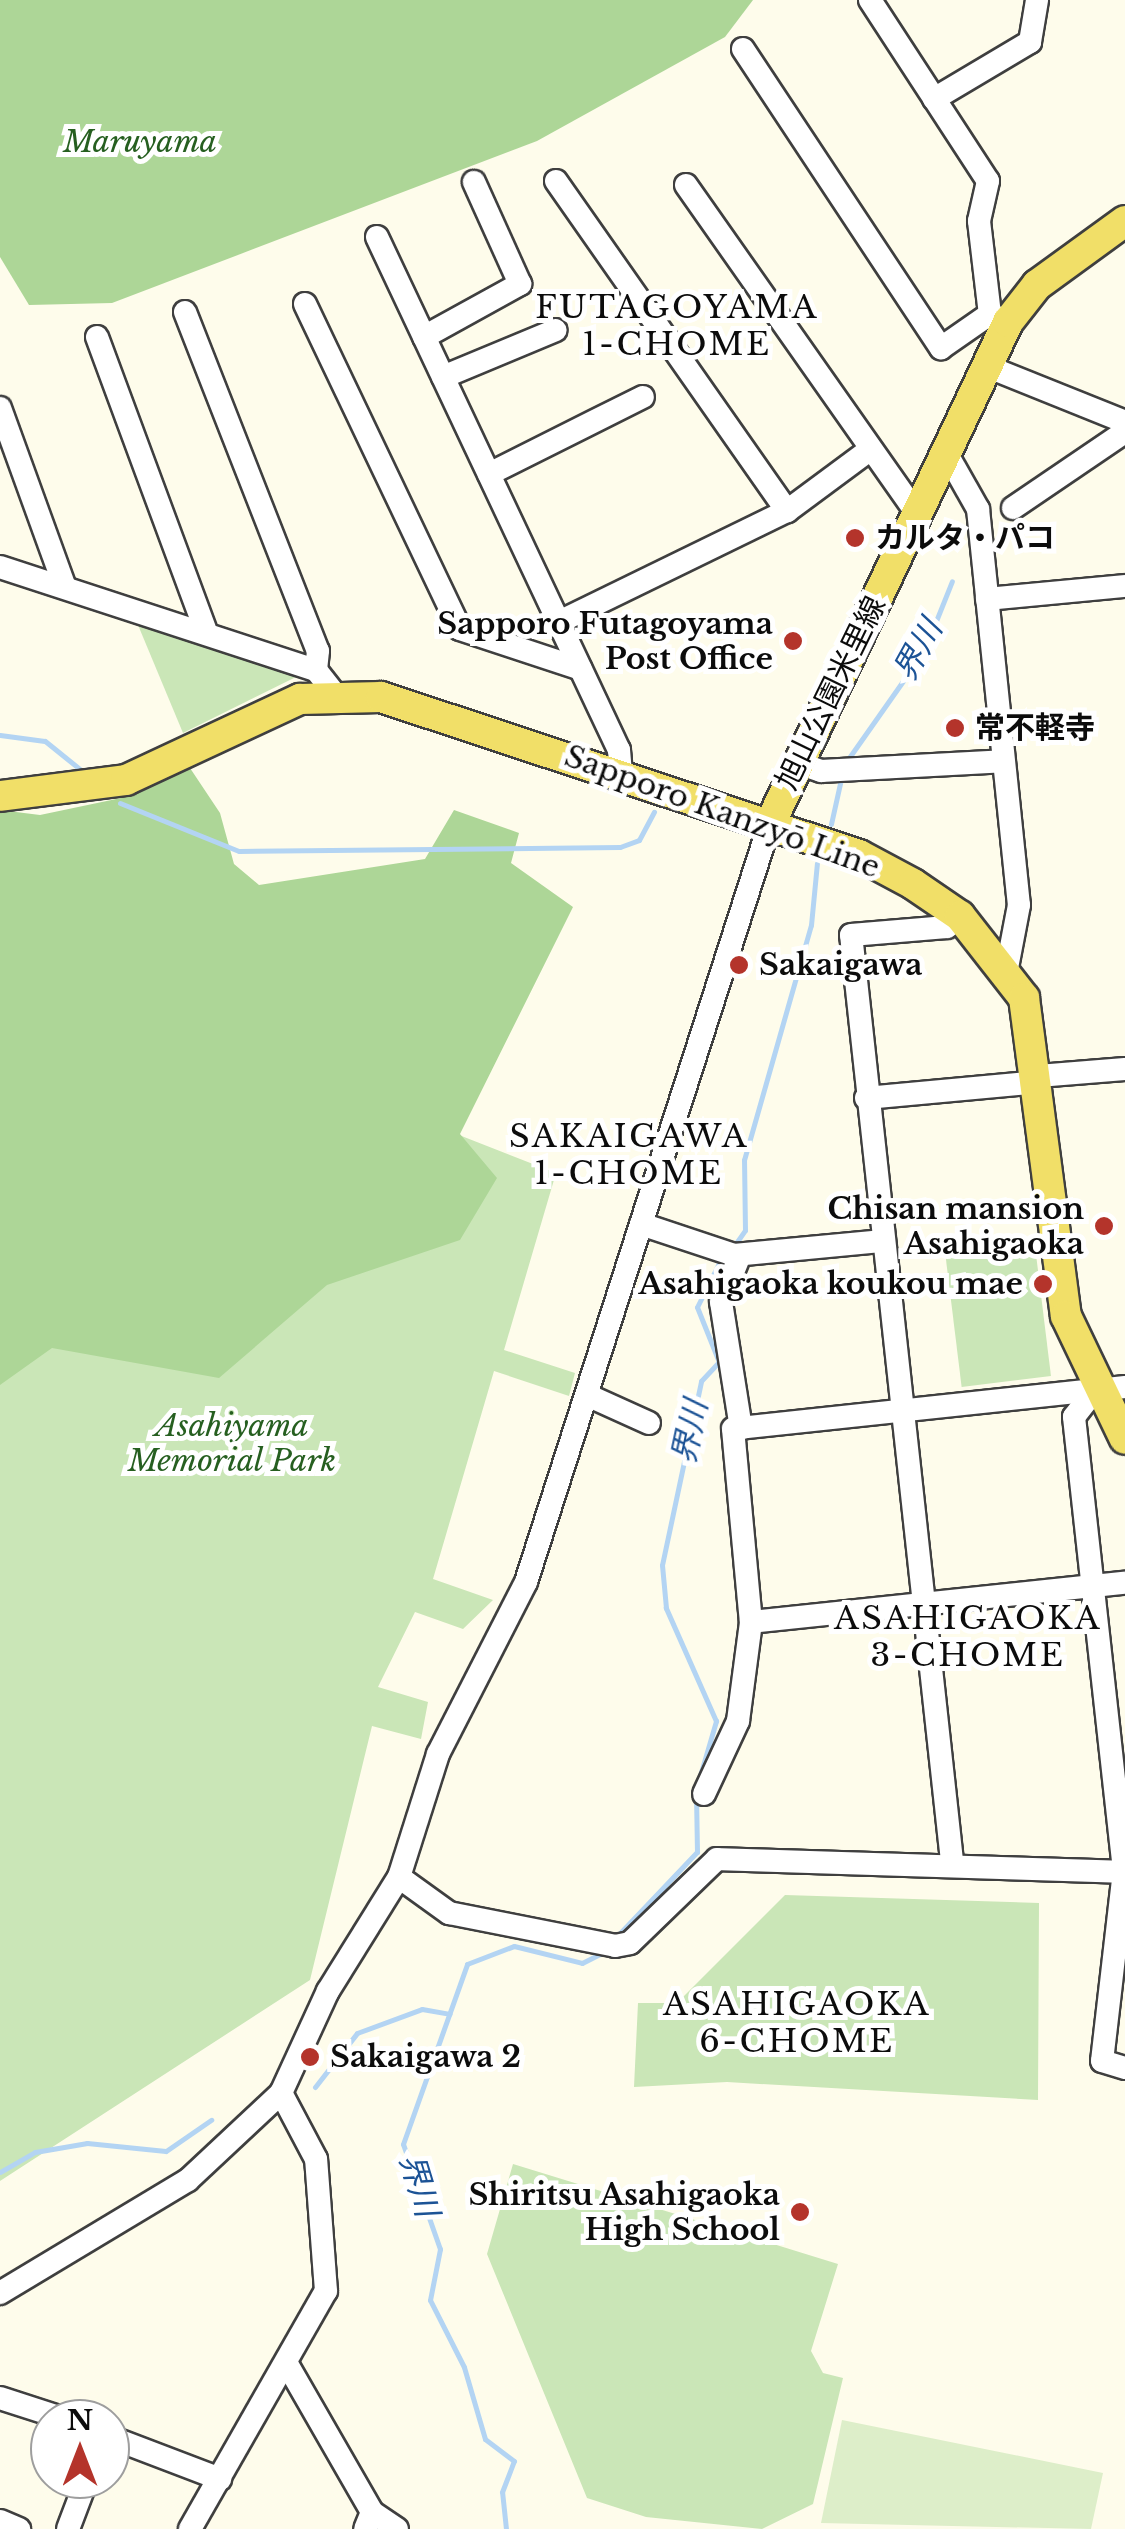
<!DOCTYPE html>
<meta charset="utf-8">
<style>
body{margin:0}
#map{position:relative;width:1125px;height:2529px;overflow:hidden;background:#fefceb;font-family:"Libre Baskerville","Noto Sans JP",serif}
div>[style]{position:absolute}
.green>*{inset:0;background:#cae6b7;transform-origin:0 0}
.forest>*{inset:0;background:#add697}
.pitch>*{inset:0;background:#ddeec9}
.stream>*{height:5px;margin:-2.5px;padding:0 2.5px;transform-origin:2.5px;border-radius:2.5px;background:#b3d4f3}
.roads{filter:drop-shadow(2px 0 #3f3f3f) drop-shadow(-2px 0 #3f3f3f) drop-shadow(0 2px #3f3f3f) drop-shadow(0 -2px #3f3f3f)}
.minor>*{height:22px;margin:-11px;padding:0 11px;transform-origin:11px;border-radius:11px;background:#fff}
.major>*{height:30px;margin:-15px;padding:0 15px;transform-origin:15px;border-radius:15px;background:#f1df68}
.dots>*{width:28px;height:28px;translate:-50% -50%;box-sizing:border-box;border:5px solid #fff;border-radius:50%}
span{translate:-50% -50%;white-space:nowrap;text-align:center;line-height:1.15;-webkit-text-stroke:10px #fff;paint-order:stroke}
.park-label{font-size:30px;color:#265f20;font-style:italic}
.poi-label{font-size:30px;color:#0c0c0c;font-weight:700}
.left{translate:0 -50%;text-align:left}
.right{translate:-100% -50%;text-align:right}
.street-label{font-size:30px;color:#0c0c0c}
.neighbourhood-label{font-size:32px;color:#0c0c0c;letter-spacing:2.5px}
.water-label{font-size:32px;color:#1c5396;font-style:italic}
.north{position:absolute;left:30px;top:2399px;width:100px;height:100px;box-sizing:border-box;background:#fff;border:2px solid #9e9e9e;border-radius:50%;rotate:0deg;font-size:28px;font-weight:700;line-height:40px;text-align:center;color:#0c0c0c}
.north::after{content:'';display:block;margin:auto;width:35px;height:45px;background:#b4342b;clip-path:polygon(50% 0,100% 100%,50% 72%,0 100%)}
</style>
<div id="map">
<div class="green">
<div style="clip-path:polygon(133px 613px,299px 670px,298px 676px,183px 733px)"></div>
<div style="clip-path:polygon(459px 1135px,556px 1173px,504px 1350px,575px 1373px,569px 1396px,494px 1371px,433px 1579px,493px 1600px,463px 1629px,415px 1612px,378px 1687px,428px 1702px,421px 1739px,372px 1726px,310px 1980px,0 2181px,0 1241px)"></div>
<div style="left:1035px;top:1246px;width:131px;height:90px;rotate:83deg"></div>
<div style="clip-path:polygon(785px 1895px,1039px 1903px,1038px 2100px,727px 2082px,634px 2087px,638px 2003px,677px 2003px)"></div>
<div style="clip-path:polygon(513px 2164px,838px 2264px,811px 2351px,823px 2373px,843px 2378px,813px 2504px,762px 2529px,646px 2517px,587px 2498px,487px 2254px)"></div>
</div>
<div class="forest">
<div style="clip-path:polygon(0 0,753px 0,725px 37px,537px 141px,112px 303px,29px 305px,0 257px)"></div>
<div style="clip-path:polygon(190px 768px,220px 813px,234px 864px,259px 885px,425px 859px,454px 810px,519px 833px,511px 863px,573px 907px,460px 1134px,497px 1178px,460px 1240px,327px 1285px,219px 1378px,52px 1348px,0 1385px,0 810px,40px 815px,121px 798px)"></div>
</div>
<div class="pitch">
<div style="clip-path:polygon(842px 2420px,1103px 2473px,1091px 2529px,821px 2523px)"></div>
</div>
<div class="stream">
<div style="left:0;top:735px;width:45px;rotate:7.6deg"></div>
<div style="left:45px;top:741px;width:46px;rotate:38.9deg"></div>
<div style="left:846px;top:762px;width:136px;rotate:-54.9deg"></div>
<div style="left:924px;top:651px;width:75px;rotate:-68.2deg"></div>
<div style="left:120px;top:803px;width:128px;rotate:22deg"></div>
<div style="left:239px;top:851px;width:381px;rotate:-0.6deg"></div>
<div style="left:620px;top:847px;width:20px;rotate:-20deg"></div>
<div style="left:639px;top:840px;width:32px;rotate:-62deg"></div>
<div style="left:831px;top:824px;width:46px;rotate:-77.5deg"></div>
<div style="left:734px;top:1246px;width:19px;rotate:-55deg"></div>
<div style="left:745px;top:1230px;width:70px;rotate:-90.8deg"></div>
<div style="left:744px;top:1160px;width:244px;rotate:-74.1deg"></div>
<div style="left:811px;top:925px;width:62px;rotate:-84.5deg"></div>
<div style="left:697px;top:1786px;width:68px;rotate:-73.7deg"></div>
<div style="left:716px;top:1721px;width:124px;rotate:-113.9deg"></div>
<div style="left:666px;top:1608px;width:43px;rotate:-95.3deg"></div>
<div style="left:662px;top:1565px;width:188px;rotate:-78deg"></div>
<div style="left:701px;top:1381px;width:26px;rotate:-47deg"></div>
<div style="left:719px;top:1362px;width:59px;rotate:-111.8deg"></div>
<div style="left:697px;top:1307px;width:51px;rotate:-63.4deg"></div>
<div style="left:620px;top:1933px;width:112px;rotate:-46.5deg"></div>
<div style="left:697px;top:1852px;width:55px;rotate:-91deg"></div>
<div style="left:315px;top:2087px;width:68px;rotate:-52.1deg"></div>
<div style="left:357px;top:2033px;width:69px;rotate:-20.3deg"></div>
<div style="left:422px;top:2009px;width:28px;rotate:10deg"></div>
<div style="left:0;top:2172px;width:40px;rotate:-29.7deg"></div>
<div style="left:35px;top:2152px;width:53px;rotate:-9.8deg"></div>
<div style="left:87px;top:2143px;width:79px;rotate:5.8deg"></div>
<div style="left:166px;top:2151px;width:55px;rotate:-34.6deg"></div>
<div style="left:506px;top:2529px;width:37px;rotate:-96deg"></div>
<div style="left:502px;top:2492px;width:33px;rotate:-69deg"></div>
<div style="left:514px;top:2461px;width:36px;rotate:-143deg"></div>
<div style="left:485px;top:2439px;width:75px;rotate:-106.3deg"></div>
<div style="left:464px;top:2367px;width:75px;rotate:-116.9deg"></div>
<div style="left:430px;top:2300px;width:52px;rotate:-78.9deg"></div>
<div style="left:440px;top:2249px;width:111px;rotate:-109.4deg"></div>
<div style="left:403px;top:2144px;width:191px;rotate:-70.4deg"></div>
<div style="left:467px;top:1964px;width:50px;rotate:-21deg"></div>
<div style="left:514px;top:1946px;width:70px;rotate:14deg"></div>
<div style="left:582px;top:1963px;width:20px;rotate:-27deg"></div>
</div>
<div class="roads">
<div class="minor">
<div style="left:870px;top:0;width:216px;rotate:56.9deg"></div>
<div style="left:988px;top:181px;width:41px;rotate:102.7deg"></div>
<div style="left:979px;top:221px;width:94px;rotate:83.3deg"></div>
<div style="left:743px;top:49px;width:359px;rotate:56.5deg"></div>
<div style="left:941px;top:348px;width:60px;rotate:-34.8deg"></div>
<div style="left:990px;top:314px;width:20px;rotate:24deg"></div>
<div style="left:934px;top:99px;width:112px;rotate:-30.7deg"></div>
<div style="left:1030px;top:42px;width:43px;rotate:-80.5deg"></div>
<div style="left:556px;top:181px;width:403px;rotate:55deg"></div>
<div style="left:686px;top:185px;width:403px;rotate:54.9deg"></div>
<div style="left:377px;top:237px;width:567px;rotate:64.75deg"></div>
<div style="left:619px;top:750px;width:25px;rotate:85deg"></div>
<div style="left:305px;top:304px;width:360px;rotate:64.5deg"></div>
<div style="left:460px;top:629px;width:127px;rotate:18.3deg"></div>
<div style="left:185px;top:312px;width:364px;rotate:68.6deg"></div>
<div style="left:318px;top:651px;width:19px;rotate:96deg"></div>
<div style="left:97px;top:337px;width:311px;rotate:69.7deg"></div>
<div style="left:424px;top:337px;width:110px;rotate:-28.9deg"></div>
<div style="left:520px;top:284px;width:112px;rotate:-114.3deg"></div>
<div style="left:991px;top:368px;width:144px;rotate:21.9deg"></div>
<div style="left:443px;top:377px;width:122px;rotate:-22.6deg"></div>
<div style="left:0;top:408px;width:188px;rotate:70.1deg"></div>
<div style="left:948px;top:456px;width:61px;rotate:60.5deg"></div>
<div style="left:978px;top:509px;width:398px;rotate:84.1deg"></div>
<div style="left:1019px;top:905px;width:64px;rotate:100.8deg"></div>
<div style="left:489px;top:474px;width:172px;rotate:-26.6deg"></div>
<div style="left:1013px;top:508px;width:135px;rotate:-34.2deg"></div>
<div style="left:0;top:567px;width:332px;rotate:18.1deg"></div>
<div style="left:316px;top:670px;width:29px;rotate:52deg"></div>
<div style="left:987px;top:599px;width:139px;rotate:-5.4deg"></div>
<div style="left:559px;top:622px;width:254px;rotate:-26deg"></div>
<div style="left:787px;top:511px;width:101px;rotate:-36.5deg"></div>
<div style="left:795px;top:762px;width:28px;rotate:19deg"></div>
<div style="left:821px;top:771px;width:182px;rotate:-3.1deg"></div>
<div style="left:1038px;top:1076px;width:87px;rotate:-4.6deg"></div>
<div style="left:866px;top:1098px;width:174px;rotate:-5.3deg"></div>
<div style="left:641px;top:1224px;width:98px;rotate:18.4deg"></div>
<div style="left:734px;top:1255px;width:150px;rotate:-5.4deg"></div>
<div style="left:740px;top:1255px;width:51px;rotate:112deg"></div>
<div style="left:721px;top:1302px;width:128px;rotate:81deg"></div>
<div style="left:1125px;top:1387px;width:30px;rotate:174deg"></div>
<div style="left:1095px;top:1390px;width:34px;rotate:128deg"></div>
<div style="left:1074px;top:1417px;width:457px;rotate:83.7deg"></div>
<div style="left:1124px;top:1871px;width:191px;rotate:96.6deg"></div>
<div style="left:1102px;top:2061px;width:24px;rotate:17deg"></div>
<div style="left:1095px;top:1390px;width:364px;rotate:173.9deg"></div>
<div style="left:733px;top:1429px;width:194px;rotate:84.7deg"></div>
<div style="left:751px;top:1622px;width:376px;rotate:-6deg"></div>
<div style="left:587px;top:1395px;width:68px;rotate:24.3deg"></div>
<div style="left:704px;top:1794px;width:81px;rotate:-65deg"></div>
<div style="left:738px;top:1721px;width:100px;rotate:-82.5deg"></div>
<div style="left:952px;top:1861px;width:931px;rotate:-96.22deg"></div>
<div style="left:851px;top:935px;width:96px;rotate:-4.8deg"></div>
<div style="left:947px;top:927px;width:17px;rotate:-40deg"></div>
<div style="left:399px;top:1877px;width:62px;rotate:35.8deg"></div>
<div style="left:449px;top:1913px;width:169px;rotate:11.2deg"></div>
<div style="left:615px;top:1946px;width:15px;rotate:-11deg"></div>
<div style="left:630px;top:1943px;width:121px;rotate:-44deg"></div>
<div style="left:717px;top:1859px;width:408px;rotate:1.8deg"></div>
<div style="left:0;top:2293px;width:219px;rotate:-31deg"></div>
<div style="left:188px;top:2180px;width:127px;rotate:-43.1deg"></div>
<div style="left:281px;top:2093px;width:112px;rotate:-65.3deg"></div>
<div style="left:328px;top:1991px;width:134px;rotate:-58.1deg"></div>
<div style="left:399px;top:1877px;width:129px;rotate:-72.4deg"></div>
<div style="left:438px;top:1754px;width:193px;rotate:-62.9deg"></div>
<div style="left:526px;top:1582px;width:794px;rotate:-72.18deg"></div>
<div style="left:287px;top:2364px;width:171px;rotate:60.1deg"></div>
<div style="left:372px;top:2512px;width:18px;rotate:112deg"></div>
<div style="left:0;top:2398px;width:68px;rotate:17.9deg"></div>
<div style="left:110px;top:2437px;width:118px;rotate:20.9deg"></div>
<div style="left:372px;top:2512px;width:30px;rotate:34deg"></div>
<div style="left:0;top:2521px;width:21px;rotate:23deg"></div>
<div style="left:68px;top:2529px;width:53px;rotate:-69.2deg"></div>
<div style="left:190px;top:2529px;width:274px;rotate:-60.3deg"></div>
<div style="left:326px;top:2291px;width:132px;rotate:-94.3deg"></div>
<div style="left:316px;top:2159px;width:75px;rotate:-117.9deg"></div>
</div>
<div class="major">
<div style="left:0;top:796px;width:127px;rotate:-7.2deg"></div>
<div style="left:126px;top:780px;width:192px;rotate:-25deg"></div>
<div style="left:300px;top:699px;width:81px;rotate:-1.4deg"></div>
<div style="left:381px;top:697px;width:503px;rotate:18.29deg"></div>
<div style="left:859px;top:855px;width:61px;rotate:28.2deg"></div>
<div style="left:913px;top:884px;width:57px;rotate:34.2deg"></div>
<div style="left:960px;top:916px;width:104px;rotate:52deg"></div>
<div style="left:1024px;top:998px;width:321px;rotate:82.5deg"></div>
<div style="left:1066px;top:1316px;width:136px;rotate:64.4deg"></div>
<div style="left:769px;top:826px;width:558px;rotate:-64.63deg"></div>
<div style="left:1008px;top:322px;width:47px;rotate:-51.9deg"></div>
<div style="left:1037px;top:285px;width:109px;rotate:-36deg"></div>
</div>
</div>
<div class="dots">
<div style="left:855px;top:538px;background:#b4342b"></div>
<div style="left:793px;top:641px;background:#b4342b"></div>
<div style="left:955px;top:728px;background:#b4342b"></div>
<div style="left:739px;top:965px;background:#b4342b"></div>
<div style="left:1104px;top:1226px;background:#b4342b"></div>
<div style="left:1043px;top:1284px;background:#b4342b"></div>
<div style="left:310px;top:2057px;background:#b4342b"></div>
<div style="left:800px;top:2212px;background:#b4342b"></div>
</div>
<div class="park-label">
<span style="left:140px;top:142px">Maruyama</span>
<span style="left:232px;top:1443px">Asahiyama<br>Memorial Park</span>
</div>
<div class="poi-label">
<span class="left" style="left:875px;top:538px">カルタ・パコ</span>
<span class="right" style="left:773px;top:641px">Sapporo Futagoyama<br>Post Office</span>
<span class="left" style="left:975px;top:728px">常不軽寺</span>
<span class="left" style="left:759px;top:965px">Sakaigawa</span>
<span class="right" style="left:1084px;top:1226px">Chisan mansion<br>Asahigaoka</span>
<span class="right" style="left:1023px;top:1284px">Asahigaoka koukou mae</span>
<span class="left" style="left:330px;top:2057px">Sakaigawa 2</span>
<span class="right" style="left:780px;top:2212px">Shiritsu Asahigaoka<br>High School</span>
</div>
<div class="street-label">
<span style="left:831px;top:693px;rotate:-64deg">旭山公園米里線</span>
<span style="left:722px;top:812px;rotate:20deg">Sapporo Kanzyō Line</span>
</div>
<div class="neighbourhood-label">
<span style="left:677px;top:326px">FUTAGOYAMA<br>1-CHOME</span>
<span style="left:629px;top:1155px">SAKAIGAWA<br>1-CHOME</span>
<span style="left:968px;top:1637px">ASAHIGAOKA<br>3-CHOME</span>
<span style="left:797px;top:2023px">ASAHIGAOKA<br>6-CHOME</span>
</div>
<div class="water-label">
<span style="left:918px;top:650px;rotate:-61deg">界川</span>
<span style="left:690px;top:1432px;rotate:-78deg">界川</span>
<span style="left:419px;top:2185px;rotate:73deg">界川</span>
</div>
<div class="north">N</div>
</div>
